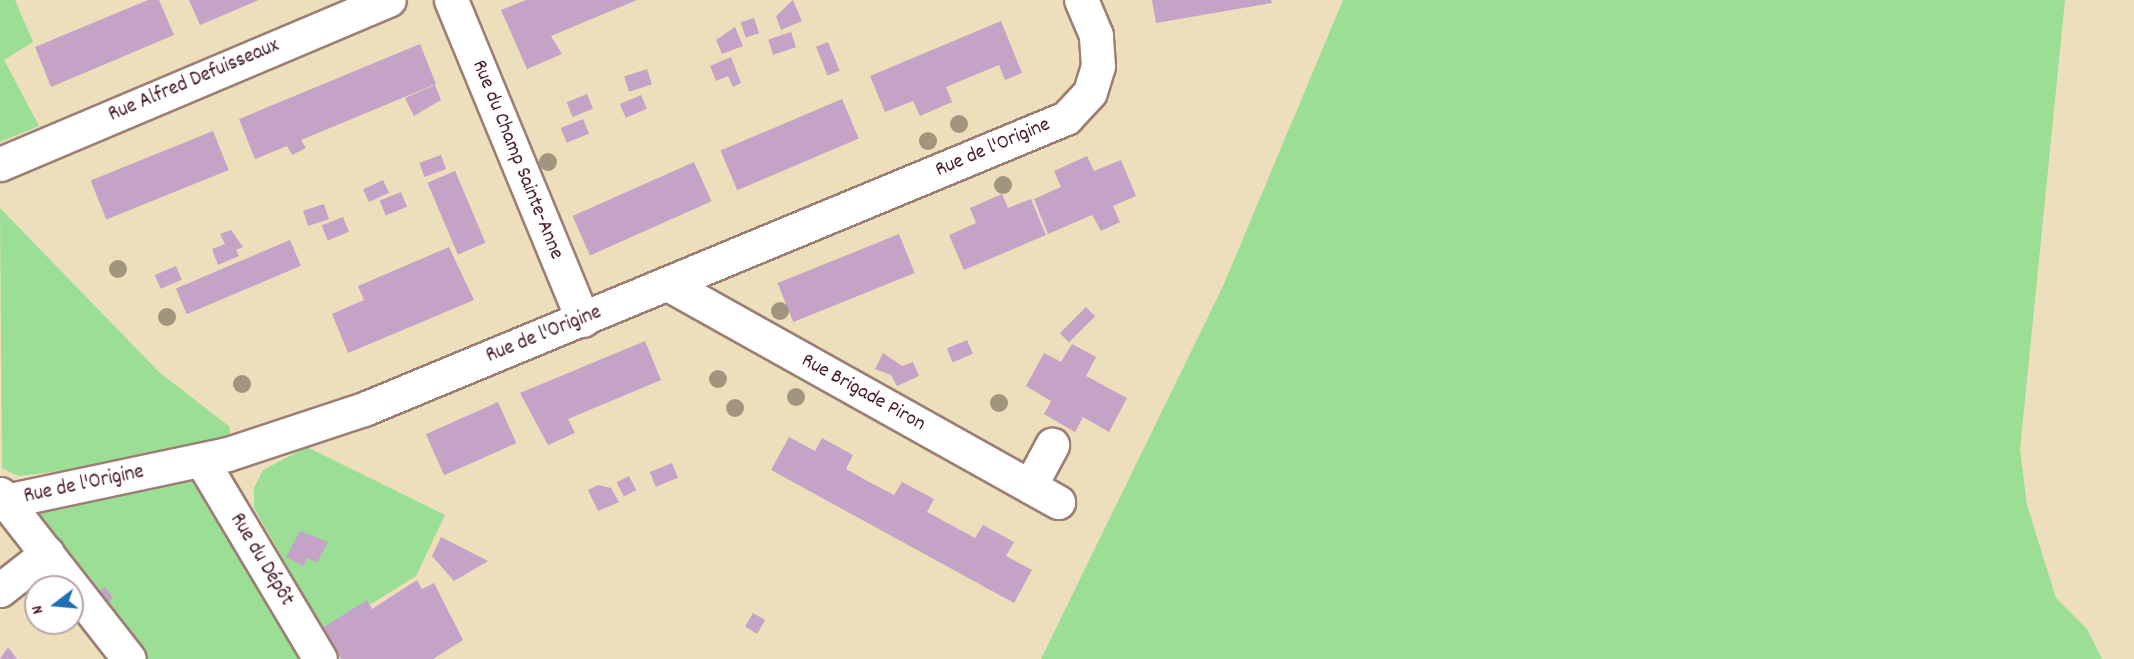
<!DOCTYPE html>
<meta charset="utf-8">
<style>
body{margin:0}
#map{position:relative;width:2134px;height:659px;overflow:hidden;background:#eddebc;font-family:Dekko,sans-serif}
div>[style]{position:absolute}
.green>*{inset:0;background:#9bdf97}
.building>*{inset:0;background:#c5a3c7;transform-origin:0 0}
.roads{filter:drop-shadow(2px 0 #9c7e74) drop-shadow(-2px 0 #9c7e74) drop-shadow(0 2px #9c7e74) drop-shadow(0 -2px #9c7e74)}
.street>*{height:33px;margin:-16.5px;padding:0 16.5px;transform-origin:16.5px;border-radius:16.5px;background:#fff}
.trees>*{width:18px;height:18px;margin:-9px;border-radius:50%;background:#a1957e}
span{translate:-50% -50%;white-space:nowrap;text-align:center;line-height:1.15;-webkit-text-stroke:5px #fff;paint-order:stroke}
.street-label{font-size:21px;color:#4a1f2b}
.north{position:absolute;left:24px;top:575px;width:60px;height:60px;box-sizing:border-box;background:#fff;border:2px solid #b7a5aa;border-radius:50%;rotate:254deg;font-size:16px;font-weight:700;line-height:24px;text-align:center;color:#4a1f2b}
.north::after{content:'';display:block;margin:auto;width:21px;height:27px;background:#1f6fb2;clip-path:polygon(50% 0,100% 100%,50% 72%,0 100%)}
</style>
<div id="map">
<div class="green">
<div style="clip-path:polygon(0 0,15px 0,33px 42px,4px 60px,39px 126px,0 142px)"></div>
<div style="clip-path:polygon(1343px 0,2065px 0,2020px 449px,2027px 505px,2056px 598px,2087px 629px,2102px 659px,1041px 659px,1224px 284px)"></div>
<div style="clip-path:polygon(0 208px,159px 372px,230px 427px,229px 440px,86px 468px,18px 476px,2px 468px)"></div>
<div style="clip-path:polygon(307px 447px,445px 515px,416px 576px,310px 642px,320px 659px,129px 659px,6px 501px,202px 461px,282px 573px,281px 555px,254px 508px,254px 488px,263px 470px)"></div>
</div>
<div class="building">
<div style="clip-path:polygon(148px 0,159px 0,174px 35px,51px 87px,35px 47px)"></div>
<div style="clip-path:polygon(189px 0,259px 0,200px 25px)"></div>
<div style="clip-path:polygon(526px 0,637px 0,551px 36px,562px 54px,527px 69px,501px 10px)"></div>
<div style="clip-path:polygon(793px 0,802px 21px,781px 30px,776px 16px)"></div>
<div style="clip-path:polygon(1152px 0,1271px 0,1272px 3px,1156px 23px)"></div>
<div style="left:754px;top:18px;width:16px;height:14px;rotate:72deg"></div>
<div style="clip-path:polygon(1001px 21px,1022px 73px,1005px 80px,999px 65px,946px 87px,952px 102px,920px 116px,913px 101px,885px 112px,870px 76px)"></div>
<div style="clip-path:polygon(735px 27px,743px 46px,722px 54px,716px 40px)"></div>
<div style="left:791px;top:32px;width:16px;height:24px;rotate:72deg"></div>
<div style="left:828px;top:42px;width:31px;height:13px;rotate:68deg"></div>
<div style="clip-path:polygon(420px 44px,436px 84px,301px 140px,306px 148px,292px 155px,287px 146px,255px 159px,239px 119px)"></div>
<div style="clip-path:polygon(731px 57px,741px 83px,733px 87px,728px 76px,716px 81px,710px 66px)"></div>
<div style="left:647px;top:69px;width:16px;height:24px;rotate:72deg"></div>
<div style="clip-path:polygon(435px 85px,441px 100px,414px 116px,405px 98px)"></div>
<div style="left:587px;top:94px;width:16px;height:22px;rotate:68deg"></div>
<div style="left:641px;top:95px;width:15px;height:23px;rotate:67deg"></div>
<div style="left:842px;top:99px;width:43px;height:132px;rotate:67deg"></div>
<div style="left:583px;top:119px;width:16px;height:24px;rotate:68deg"></div>
<div style="left:213px;top:131px;width:42px;height:132px;rotate:68deg"></div>
<div style="left:441px;top:155px;width:15px;height:23px;rotate:70deg"></div>
<div style="clip-path:polygon(1087px 156px,1094px 171px,1121px 160px,1136px 196px,1113px 206px,1120px 222px,1101px 231px,1092px 215px,1048px 234px,1034px 199px,1061px 187px,1054px 171px)"></div>
<div style="left:694px;top:162px;width:43px;height:133px;rotate:66deg"></div>
<div style="left:455px;top:171px;width:78px;height:30px;rotate:67deg"></div>
<div style="left:383px;top:180px;width:14px;height:22px;rotate:65deg"></div>
<div style="left:401px;top:192px;width:16px;height:23px;rotate:68deg"></div>
<div style="clip-path:polygon(1002px 194px,1008px 208px,1031px 199px,1046px 235px,964px 270px,949px 235px,976px 223px,970px 208px)"></div>
<div style="left:324px;top:204px;width:16px;height:22px;rotate:72deg"></div>
<div style="left:343px;top:217px;width:16px;height:23px;rotate:68deg"></div>
<div style="clip-path:polygon(231px 230px,243px 247px,236px 250px,239px 256px,218px 265px,212px 249px,225px 244px,220px 234px)"></div>
<div style="left:899px;top:234px;width:42px;height:131px;rotate:68deg"></div>
<div style="left:290px;top:240px;width:28px;height:124px;rotate:67deg"></div>
<div style="clip-path:polygon(449px 247px,474px 300px,348px 353px,332px 314px,364px 300px,358px 286px)"></div>
<div style="left:176px;top:266px;width:15px;height:23px;rotate:67deg"></div>
<div style="left:1086px;top:307px;width:13px;height:37px;rotate:45deg"></div>
<div style="left:967px;top:340px;width:15px;height:22px;rotate:67deg"></div>
<div style="clip-path:polygon(645px 341px,661px 380px,568px 419px,575px 433px,548px 445px,520px 393px)"></div>
<div style="clip-path:polygon(1072px 344px,1096px 357px,1086px 376px,1127px 398px,1109px 432px,1083px 417px,1075px 432px,1044px 414px,1051px 401px,1026px 386px,1044px 353px,1061px 362px)"></div>
<div style="clip-path:polygon(883px 353px,902px 366px,913px 362px,919px 376px,897px 386px,891px 375px,875px 369px)"></div>
<div style="left:498px;top:402px;width:45px;height:79px;rotate:66deg"></div>
<div style="clip-path:polygon(789px 437px,815px 451px,822px 438px,853px 455px,846px 469px,871px 483px,894px 495px,902px 482px,934px 499px,927px 512px,953px 526px,975px 538px,983px 525px,1014px 542px,1006px 556px,1032px 570px,1014px 603px,771px 470px)"></div>
<div style="left:672px;top:463px;width:16px;height:24px;rotate:68deg"></div>
<div style="left:629px;top:476px;width:16px;height:14px;rotate:63deg"></div>
<div style="clip-path:polygon(598px 485px,611px 488px,619px 502px,598px 511px,588px 490px)"></div>
<div style="clip-path:polygon(300px 531px,328px 542px,317px 563px,307px 558px,303px 566px,286px 557px)"></div>
<div style="clip-path:polygon(441px 537px,488px 561px,454px 581px,432px 556px)"></div>
<div style="clip-path:polygon(417px 580px,422px 589px,434px 583px,463px 640px,433px 659px,341px 659px,322px 628px,367px 600px,372px 609px)"></div>
<div style="left:105px;top:587px;width:14px;height:6px;rotate:54deg"></div>
<div style="left:753px;top:613px;width:14px;height:16px;rotate:30deg"></div>
<div style="clip-path:polygon(8px 647px,17px 659px,0 659px)"></div>
</div>
<div class="roads">
<div class="street">
<div style="left:451px;top:0;width:346px;rotate:67.6deg"></div>
<div style="left:0;top:164px;width:422px;rotate:-22.9deg"></div>
<div style="left:668px;top:284px;width:447px;rotate:29.2deg"></div>
<div style="left:202px;top:461px;width:230px;rotate:59.2deg"></div>
<div style="left:1030px;top:486px;width:47px;rotate:-61.8deg"></div>
<div style="left:0;top:494px;width:209px;rotate:52deg"></div>
<div style="left:6px;top:501px;width:227px;rotate:-12deg"></div>
<div style="left:228px;top:454px;width:143px;rotate:-18.3deg"></div>
<div style="left:364px;top:409px;width:760px;rotate:-22.52deg"></div>
<div style="left:1066px;top:118px;width:35px;rotate:-47deg"></div>
<div style="left:1090px;top:92px;width:27px;rotate:-73deg"></div>
<div style="left:1098px;top:66px;width:31px;rotate:-94deg"></div>
<div style="left:1096px;top:35px;width:38px;rotate:-113deg"></div>
<div style="left:0;top:590px;width:60px;rotate:-38.2deg"></div>
</div>
</div>
<div class="trees">
<div style="left:959px;top:124px"></div>
<div style="left:928px;top:141px"></div>
<div style="left:548px;top:162px"></div>
<div style="left:1003px;top:185px"></div>
<div style="left:118px;top:269px"></div>
<div style="left:780px;top:311px"></div>
<div style="left:167px;top:317px"></div>
<div style="left:718px;top:379px"></div>
<div style="left:242px;top:384px"></div>
<div style="left:796px;top:397px"></div>
<div style="left:999px;top:403px"></div>
<div style="left:735px;top:408px"></div>
</div>
<div class="street-label">
<span style="left:194px;top:81px;rotate:-23deg">Rue Alfred Defuisseaux</span>
<span style="left:993px;top:148px;rotate:-23deg">Rue de l'Origine</span>
<span style="left:517px;top:160px;rotate:68deg">Rue du Champ Sainte-Anne</span>
<span style="left:544px;top:335px;rotate:-22deg">Rue de l'Origine</span>
<span style="left:863px;top:393px;rotate:29deg">Rue Brigade Piron</span>
<span style="left:84px;top:485px;rotate:-12deg">Rue de l'Origine</span>
<span style="left:261px;top:560px;rotate:59deg">Rue du Dépôt</span>
</div>
<div class="north">N</div>
</div>
